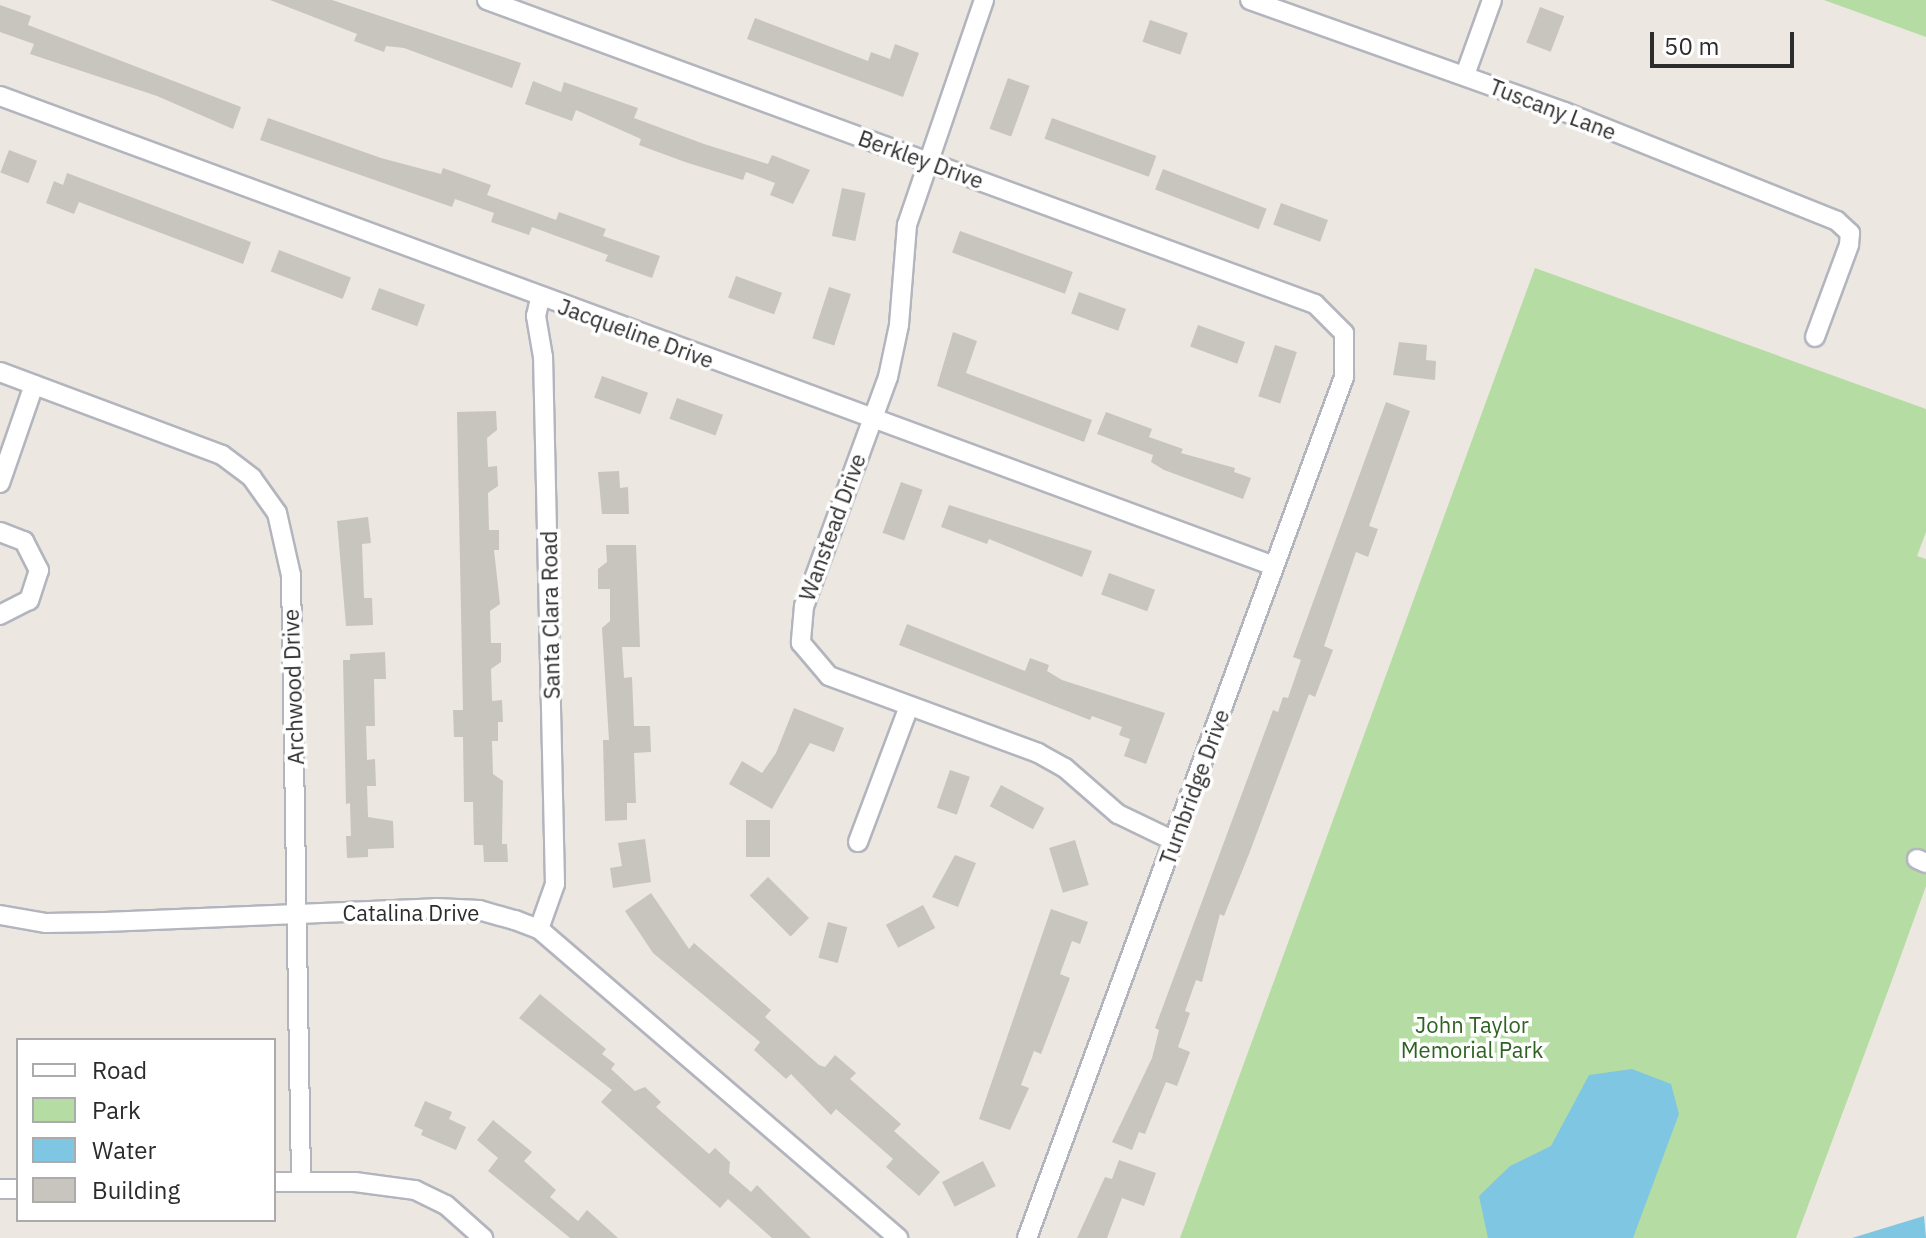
<!DOCTYPE html>
<style>
body{margin:0}
#map{position:relative;width:1926px;height:1238px;overflow:hidden;background:#ece7e0;font-family:"IBM Plex Sans",sans-serif}
div>[style]{position:absolute}
.green>*{inset:0;background:#b5dca2}
.water>*{inset:0;background:#7ec6e2}
.building>*{inset:0;background:#c8c5be;transform-origin:0 0}
.roads{filter:drop-shadow(2px 0 #b3b5be) drop-shadow(-2px 0 #b3b5be) drop-shadow(0 2px #b3b5be) drop-shadow(0 -2px #b3b5be)}
.street>*{height:18px;margin:-9px;padding:0 9px;transform-origin:9px;border-radius:9px;background:#fff}
span{translate:-50% -50%;white-space:nowrap;text-align:center;line-height:1.15;-webkit-text-stroke:7px #fff;paint-order:stroke}
.street-label{font-size:22px;color:#2c2c2c}
.park-label{font-size:22px;color:#2e6222}
.legend{position:absolute;left:16px;top:1038px;width:260px;height:184px;box-sizing:border-box;background:#fff;border:2px solid #ababab;margin:0;padding:10px 14px;list-style:none;font-size:24px;color:#2c2c2c}
.legend li{display:flex;align-items:center;gap:16px;height:40px}
.legend b{width:40px;border:2px solid #ababab}
.scale{position:absolute;left:1650px;top:32px;width:144px;height:36px;box-sizing:border-box;border:4px solid #2c2c2c;border-top:0;padding-left:10px;font-size:24px;line-height:28px;white-space:nowrap;color:#2c2c2c;-webkit-text-stroke:6px #fff;paint-order:stroke}
</style>
<div id="map">
<div class="green">
<div style="clip-path:polygon(1824px 0,1926px 0,1926px 37px)"></div>
<div style="clip-path:polygon(1535px 268px,1926px 409px,1926px 532px,1917px 556px,1926px 559px,1926px 886px,1895px 972px,1796px 1238px,1180px 1238px)"></div>
</div>
<div class="water">
<div style="clip-path:polygon(1632px 1069px,1671px 1084px,1679px 1114px,1633px 1238px,1488px 1238px,1479px 1196px,1510px 1166px,1551px 1146px,1589px 1075px)"></div>
<div style="clip-path:polygon(1924px 1216px,1926px 1238px,1852px 1238px)"></div>
</div>
<div class="building">
<div style="clip-path:polygon(270px 0,332px 0,521px 63px,512px 88px,404px 48px,386px 46px,384px 52px,354px 41px,357px 34px)"></div>
<div style="clip-path:polygon(0 5px,31px 16px,28px 25px,241px 107px,233px 129px,157px 96px,30px 54px,34px 44px,0 32px)"></div>
<div style="left:1540px;top:7px;width:26px;height:38px;rotate:21deg"></div>
<div style="clip-path:polygon(755px 18px,868px 61px,871px 52px,890px 59px,895px 44px,919px 53px,903px 97px,747px 39px)"></div>
<div style="left:1150px;top:20px;width:40px;height:23px;rotate:19deg"></div>
<div style="left:1008px;top:78px;width:23px;height:54px;rotate:20deg"></div>
<div style="clip-path:polygon(533px 81px,561px 92px,564px 82px,638px 108px,634px 118px,704px 144px,768px 164px,772px 155px,810px 170px,793px 204px,770px 195px,775px 183px,746px 172px,743px 180px,685px 162px,639px 145px,641px 139px,576px 110px,572px 121px,525px 104px)"></div>
<div style="clip-path:polygon(268px 118px,381px 158px,441px 174px,443px 168px,491px 185px,487px 195px,556px 220px,559px 212px,606px 229px,603px 236px,660px 256px,652px 278px,605px 261px,608px 255px,532px 227px,529px 235px,491px 222px,494px 213px,455px 199px,452px 207px,260px 140px)"></div>
<div style="left:1052px;top:118px;width:111px;height:22px;rotate:20deg"></div>
<div style="left:9px;top:150px;width:30px;height:24px;rotate:21deg"></div>
<div style="left:1163px;top:169px;width:111px;height:22px;rotate:21deg"></div>
<div style="clip-path:polygon(67px 173px,251px 242px,243px 264px,79px 202px,74px 214px,46px 203px,54px 181px,63px 185px)"></div>
<div style="left:842px;top:188px;width:24px;height:49px;rotate:12deg"></div>
<div style="left:1281px;top:203px;width:50px;height:23px;rotate:20deg"></div>
<div style="left:960px;top:231px;width:120px;height:23px;rotate:20deg"></div>
<div style="left:279px;top:250px;width:77px;height:23px;rotate:21deg"></div>
<div style="left:736px;top:276px;width:49px;height:23px;rotate:20deg"></div>
<div style="left:829px;top:287px;width:23px;height:54px;rotate:18deg"></div>
<div style="left:379px;top:288px;width:49px;height:23px;rotate:20deg"></div>
<div style="left:1079px;top:292px;width:50px;height:23px;rotate:20deg"></div>
<div style="left:1198px;top:325px;width:50px;height:23px;rotate:20deg"></div>
<div style="clip-path:polygon(953px 332px,977px 341px,966px 373px,1092px 420px,1084px 442px,937px 386px)"></div>
<div style="clip-path:polygon(1399px 342px,1427px 345px,1426px 360px,1436px 361px,1435px 380px,1393px 375px)"></div>
<div style="left:1275px;top:345px;width:23px;height:54px;rotate:18deg"></div>
<div style="left:602px;top:376px;width:49px;height:23px;rotate:20deg"></div>
<div style="left:677px;top:398px;width:49px;height:22px;rotate:20deg"></div>
<div style="clip-path:polygon(1386px 402px,1410px 411px,1369px 526px,1378px 529px,1368px 557px,1356px 552px,1324px 646px,1333px 650px,1315px 697px,1309px 694px,1249px 854px,1224px 916px,1220px 914px,1202px 982px,1196px 980px,1185px 1011px,1190px 1013px,1178px 1047px,1190px 1052px,1177px 1086px,1166px 1082px,1145px 1134px,1139px 1132px,1132px 1150px,1112px 1142px,1152px 1058px,1159px 1030px,1155px 1028px,1273px 710px,1278px 712px,1283px 697px,1288px 698px,1301px 660px,1293px 657px)"></div>
<div style="clip-path:polygon(496px 411px,497px 430px,487px 438px,488px 467px,497px 466px,498px 486px,488px 493px,489px 530px,499px 530px,499px 550px,494px 550px,500px 604px,490px 611px,491px 643px,501px 643px,501px 662px,491px 669px,492px 701px,502px 700px,503px 722px,498px 722px,498px 741px,492px 741px,493px 774px,503px 781px,502px 844px,507px 844px,508px 862px,484px 862px,483px 845px,474px 845px,473px 802px,464px 802px,463px 737px,454px 737px,453px 710px,463px 710px,457px 412px)"></div>
<div style="clip-path:polygon(1106px 412px,1152px 429px,1149px 437px,1183px 449px,1181px 453px,1235px 468px,1234px 472px,1251px 478px,1243px 499px,1164px 470px,1151px 462px,1153px 455px,1097px 434px)"></div>
<div style="clip-path:polygon(619px 471px,620px 488px,628px 487px,629px 514px,602px 514px,598px 472px)"></div>
<div style="left:901px;top:482px;width:23px;height:54px;rotate:20deg"></div>
<div style="clip-path:polygon(949px 505px,1092px 551px,1082px 577px,989px 539px,987px 544px,941px 527px)"></div>
<div style="clip-path:polygon(368px 517px,371px 543px,362px 544px,364px 598px,372px 598px,373px 625px,346px 626px,337px 521px)"></div>
<div style="clip-path:polygon(606px 545px,636px 545px,640px 647px,622px 647px,624px 678px,632px 677px,634px 726px,650px 726px,651px 752px,634px 753px,636px 803px,627px 803px,627px 820px,605px 821px,603px 740px,609px 740px,602px 628px,610px 621px,610px 589px,598px 589px,598px 569px,607px 562px)"></div>
<div style="left:1109px;top:573px;width:49px;height:23px;rotate:20deg"></div>
<div style="clip-path:polygon(907px 624px,1025px 671px,1030px 658px,1049px 665px,1047px 671px,1062px 680px,1165px 713px,1146px 764px,1124px 756px,1130px 739px,1119px 735px,1122px 727px,1092px 716px,1090px 720px,899px 645px)"></div>
<div style="clip-path:polygon(385px 652px,386px 679px,374px 679px,375px 726px,366px 726px,367px 760px,375px 759px,376px 786px,367px 786px,368px 817px,393px 821px,394px 848px,368px 849px,368px 857px,347px 858px,346px 836px,351px 836px,350px 803px,346px 804px,343px 660px,350px 660px,350px 654px)"></div>
<div style="clip-path:polygon(794px 708px,844px 728px,834px 752px,810px 743px,772px 809px,729px 784px,742px 761px,762px 773px,776px 753px)"></div>
<div style="left:950px;top:770px;width:21px;height:40px;rotate:19deg"></div>
<div style="left:1001px;top:785px;width:49px;height:24px;rotate:28deg"></div>
<div style="left:746px;top:820px;width:24px;height:37px"></div>
<div style="clip-path:polygon(645px 839px,651px 882px,613px 888px,610px 868px,622px 866px,618px 843px)"></div>
<div style="left:1075px;top:840px;width:47px;height:27px;rotate:73deg"></div>
<div style="clip-path:polygon(955px 855px,976px 863px,958px 907px,932px 897px)"></div>
<div style="left:768px;top:877px;width:58px;height:26px;rotate:45deg"></div>
<div style="clip-path:polygon(651px 893px,689px 949px,694px 943px,771px 1010px,765px 1017px,819px 1065px,825px 1067px,835px 1055px,856px 1073px,850px 1079px,901px 1124px,894px 1131px,940px 1172px,919px 1196px,886px 1167px,893px 1159px,836px 1109px,831px 1115px,791px 1074px,786px 1079px,754px 1050px,760px 1042px,653px 953px,625px 911px)"></div>
<div style="left:923px;top:905px;width:26px;height:42px;rotate:62deg"></div>
<div style="clip-path:polygon(1051px 909px,1088px 922px,1080px 944px,1072px 941px,1060px 974px,1070px 978px,1041px 1054px,1034px 1051px,1021px 1085px,1029px 1088px,1010px 1130px,979px 1119px)"></div>
<div style="left:828px;top:922px;width:20px;height:37px;rotate:15deg"></div>
<div style="clip-path:polygon(540px 994px,606px 1049px,602px 1054px,615px 1064px,611px 1069px,635px 1091px,645px 1087px,661px 1102px,656px 1107px,709px 1154px,715px 1148px,730px 1162px,729px 1173px,751px 1192px,757px 1185px,811px 1238px,772px 1238px,728px 1199px,720px 1208px,601px 1102px,612px 1090px,519px 1018px)"></div>
<div style="clip-path:polygon(425px 1101px,452px 1112px,449px 1119px,466px 1127px,456px 1150px,421px 1135px,423px 1130px,414px 1126px)"></div>
<div style="clip-path:polygon(493px 1120px,532px 1152px,524px 1161px,556px 1190px,550px 1197px,578px 1221px,587px 1210px,618px 1238px,570px 1238px,488px 1171px,498px 1158px,477px 1140px)"></div>
<div style="clip-path:polygon(1119px 1160px,1156px 1173px,1144px 1206px,1122px 1198px,1107px 1238px,1077px 1238px,1105px 1177px,1112px 1179px)"></div>
<div style="left:983px;top:1161px;width:28px;height:46px;rotate:63deg"></div>
</div>
<div class="roads">
<div class="street">
<div style="left:487px;top:0;width:882px;rotate:20.16deg"></div>
<div style="left:1315px;top:304px;width:41px;rotate:45deg"></div>
<div style="left:1344px;top:333px;width:44px;rotate:90deg"></div>
<div style="left:1344px;top:377px;width:918px;rotate:110.21deg"></div>
<div style="left:984px;top:0;width:238px;rotate:108.9deg"></div>
<div style="left:907px;top:225px;width:100px;rotate:94.6deg"></div>
<div style="left:899px;top:325px;width:53px;rotate:101.9deg"></div>
<div style="left:888px;top:377px;width:244px;rotate:110.1deg"></div>
<div style="left:804px;top:606px;width:37px;rotate:95deg"></div>
<div style="left:801px;top:643px;width:43px;rotate:49.7deg"></div>
<div style="left:829px;top:676px;width:223px;rotate:20.2deg"></div>
<div style="left:1038px;top:753px;width:31px;rotate:29deg"></div>
<div style="left:1065px;top:768px;width:70px;rotate:41deg"></div>
<div style="left:1118px;top:814px;width:62px;rotate:25.7deg"></div>
<div style="left:1250px;top:0;width:334px;rotate:19.6deg"></div>
<div style="left:1565px;top:112px;width:293px;rotate:21.8deg"></div>
<div style="left:1837px;top:221px;width:18px;rotate:43deg"></div>
<div style="left:1850px;top:233px;width:12px;rotate:95deg"></div>
<div style="left:1849px;top:245px;width:98px;rotate:110.3deg"></div>
<div style="left:1465px;top:75px;width:80px;rotate:-70.2deg"></div>
<div style="left:0;top:96px;width:1358px;rotate:20.25deg"></div>
<div style="left:0;top:372px;width:237px;rotate:20.5deg"></div>
<div style="left:222px;top:455px;width:38px;rotate:37deg"></div>
<div style="left:252px;top:478px;width:43px;rotate:54.5deg"></div>
<div style="left:277px;top:513px;width:64px;rotate:77.3deg"></div>
<div style="left:291px;top:575px;width:606px;rotate:89.05deg"></div>
<div style="left:0;top:483px;width:104px;rotate:-70.9deg"></div>
<div style="left:0;top:532px;width:26px;rotate:21deg"></div>
<div style="left:24px;top:541px;width:33px;rotate:63deg"></div>
<div style="left:39px;top:570px;width:32px;rotate:108deg"></div>
<div style="left:29px;top:600px;width:33px;rotate:153deg"></div>
<div style="left:858px;top:842px;width:145px;rotate:-69.4deg"></div>
<div style="left:1917px;top:859px;width:10px;rotate:24deg"></div>
<div style="left:0;top:915px;width:47px;rotate:9.9deg"></div>
<div style="left:46px;top:923px;width:59px;rotate:-1deg"></div>
<div style="left:105px;top:922px;width:331px;rotate:-2.4deg"></div>
<div style="left:436px;top:908px;width:43px;rotate:2.7deg"></div>
<div style="left:479px;top:910px;width:37px;rotate:16deg"></div>
<div style="left:515px;top:920px;width:26px;rotate:21deg"></div>
<div style="left:539px;top:929px;width:474px;rotate:40.7deg"></div>
<div style="left:539px;top:929px;width:48px;rotate:-70.4deg"></div>
<div style="left:555px;top:884px;width:527px;rotate:-91.3deg"></div>
<div style="left:543px;top:357px;width:42px;rotate:-99.7deg"></div>
<div style="left:536px;top:316px;width:18px;rotate:-77deg"></div>
<div style="left:274px;top:1182px;width:81px"></div>
<div style="left:355px;top:1182px;width:61px;rotate:7.6deg"></div>
<div style="left:415px;top:1190px;width:34px;rotate:26deg"></div>
<div style="left:446px;top:1205px;width:50px;rotate:41.7deg"></div>
<div style="left:0;top:1189px;width:18px"></div>
</div>
</div>
<div class="street-label">
<span style="left:1553px;top:109px;rotate:21deg">Tuscany Lane</span>
<span style="left:921px;top:159px;rotate:20deg">Berkley Drive</span>
<span style="left:636px;top:333px;rotate:20deg">Jacqueline Drive</span>
<span style="left:832px;top:527px;rotate:-70deg">Wanstead Drive</span>
<span style="left:550px;top:615px;rotate:-91deg">Santa Clara Road</span>
<span style="left:293px;top:687px;rotate:-92deg">Archwood Drive</span>
<span style="left:1194px;top:787px;rotate:-70deg">Turnbridge Drive</span>
<span style="left:411px;top:913px">Catalina Drive</span>
</div>
<div class="park-label">
<span style="left:1472px;top:1037px">John Taylor<br>Memorial Park</span>
</div>
<ul class="legend">
<li><b style="height:10px;background:#fff"></b>Road</li>
<li><b style="height:22px;background:#b5dca2"></b>Park</li>
<li><b style="height:22px;background:#7ec6e2"></b>Water</li>
<li><b style="height:22px;background:#c8c5be"></b>Building</li>
</ul>
<div class="scale">50 m</div>
</div>
